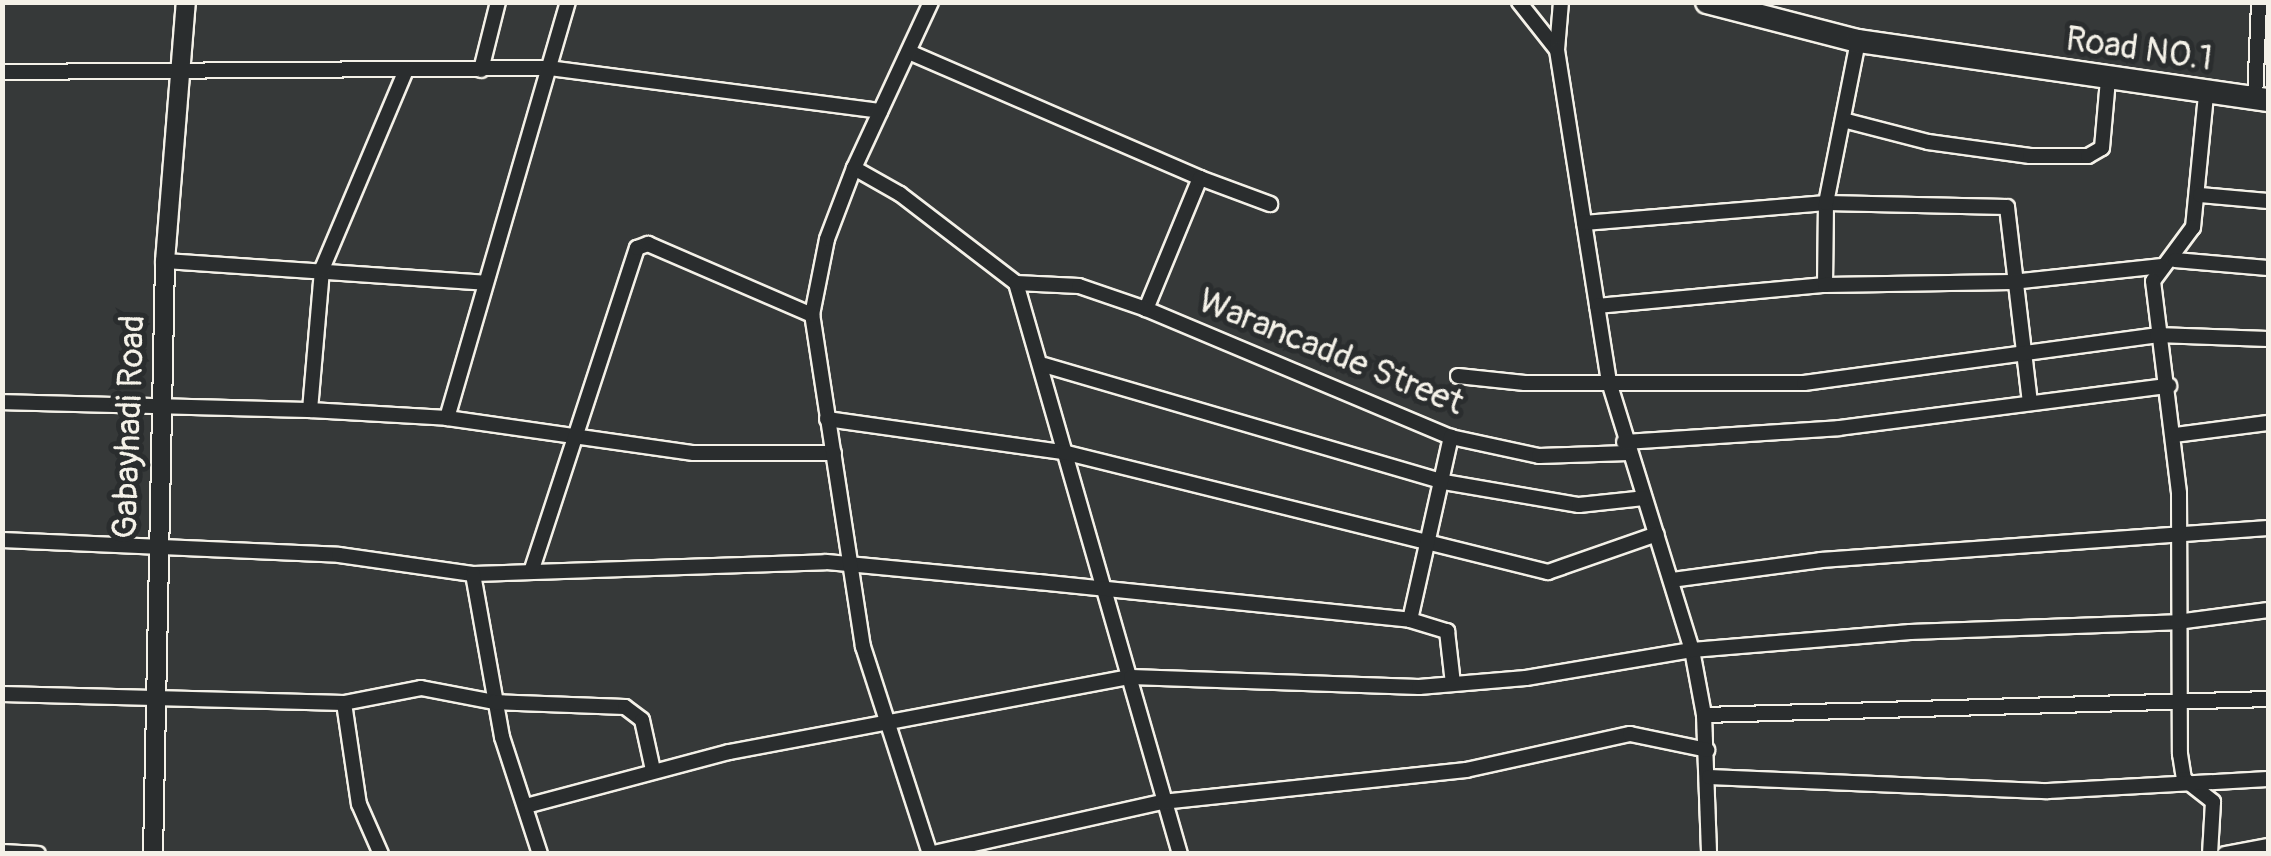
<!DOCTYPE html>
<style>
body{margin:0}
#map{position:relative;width:2271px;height:856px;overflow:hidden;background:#363939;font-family:Pangolin,sans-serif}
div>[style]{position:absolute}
.roads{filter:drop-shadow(2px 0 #f4f1e8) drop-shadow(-2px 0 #f4f1e8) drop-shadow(0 2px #f4f1e8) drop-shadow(0 -2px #f4f1e8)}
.minor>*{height:14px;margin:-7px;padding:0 7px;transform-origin:7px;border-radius:7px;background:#2a2d2e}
.tertiary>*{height:18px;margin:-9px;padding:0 9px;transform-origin:9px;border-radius:9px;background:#2a2d2e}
.trunk>*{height:22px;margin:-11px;padding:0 11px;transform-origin:11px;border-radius:11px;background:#2a2d2e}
span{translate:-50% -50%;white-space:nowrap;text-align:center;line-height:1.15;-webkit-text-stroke:10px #2a2d2e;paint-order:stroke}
.street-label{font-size:35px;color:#f4f1e8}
.frame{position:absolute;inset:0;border:5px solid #f4f1e8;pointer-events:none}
</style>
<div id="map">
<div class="roads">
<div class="minor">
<div style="left:1519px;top:2px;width:61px;rotate:51.6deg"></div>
<div style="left:1561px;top:2px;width:48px;rotate:94.8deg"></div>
<div style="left:1557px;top:50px;width:336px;rotate:81.1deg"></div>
<div style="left:1609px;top:382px;width:281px;rotate:72.8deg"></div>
<div style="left:1692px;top:650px;width:66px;rotate:79.5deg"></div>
<div style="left:1704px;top:715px;width:139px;rotate:87.9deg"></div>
<div style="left:909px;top:52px;width:317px;rotate:23.4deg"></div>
<div style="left:1200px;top:178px;width:142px;rotate:112.4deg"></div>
<div style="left:481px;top:70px;width:70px;rotate:-76deg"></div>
<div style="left:2px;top:72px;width:547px;rotate:-0.42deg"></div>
<div style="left:549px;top:68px;width:334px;rotate:7.4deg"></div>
<div style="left:2206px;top:95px;width:133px;rotate:95.6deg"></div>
<div style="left:2193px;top:227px;width:67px;rotate:126.5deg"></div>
<div style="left:2153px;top:281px;width:214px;rotate:83deg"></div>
<div style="left:2179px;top:493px;width:261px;rotate:89.8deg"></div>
<div style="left:2180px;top:754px;width:25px;rotate:81deg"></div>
<div style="left:2184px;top:779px;width:37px;rotate:38deg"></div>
<div style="left:2213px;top:802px;width:52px;rotate:93.3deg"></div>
<div style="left:2255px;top:99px;width:97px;rotate:-87.6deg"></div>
<div style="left:1843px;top:120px;width:88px;rotate:14.5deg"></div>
<div style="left:1928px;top:142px;width:103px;rotate:7.8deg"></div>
<div style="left:2030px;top:156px;width:58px"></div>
<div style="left:2088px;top:156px;width:16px;rotate:-30deg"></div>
<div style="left:2102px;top:148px;width:68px;rotate:-85deg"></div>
<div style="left:854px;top:168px;width:53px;rotate:29.5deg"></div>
<div style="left:900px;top:194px;width:146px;rotate:37.5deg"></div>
<div style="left:1016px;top:283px;width:594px;rotate:73.98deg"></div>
<div style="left:1200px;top:178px;width:75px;rotate:20.4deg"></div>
<div style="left:2200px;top:195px;width:68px;rotate:5deg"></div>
<div style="left:1584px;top:223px;width:243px;rotate:-4.7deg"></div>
<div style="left:1826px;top:203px;width:181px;rotate:1.3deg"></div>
<div style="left:2007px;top:207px;width:196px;rotate:83.3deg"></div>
<div style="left:2175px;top:260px;width:93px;rotate:4.9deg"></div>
<div style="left:165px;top:261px;width:321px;rotate:3.9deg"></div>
<div style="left:1016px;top:283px;width:63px;rotate:2.7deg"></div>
<div style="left:1079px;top:286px;width:71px;rotate:18.9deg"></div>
<div style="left:1146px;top:309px;width:331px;rotate:22.8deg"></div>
<div style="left:1451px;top:437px;width:90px;rotate:12.2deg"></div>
<div style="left:1539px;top:456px;width:89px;rotate:-1.9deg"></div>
<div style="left:1825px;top:285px;width:82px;rotate:-89.3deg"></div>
<div style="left:1826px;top:203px;width:165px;rotate:-78.8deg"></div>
<div style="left:1597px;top:306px;width:229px;rotate:-5.3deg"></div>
<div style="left:1825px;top:285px;width:187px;rotate:-0.9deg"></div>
<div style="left:2012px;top:282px;width:151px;rotate:-6.1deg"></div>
<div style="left:1044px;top:365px;width:417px;rotate:16.3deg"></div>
<div style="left:1444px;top:482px;width:137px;rotate:9.7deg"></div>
<div style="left:1579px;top:505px;width:65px;rotate:-6.1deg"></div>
<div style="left:1458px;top:376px;width:67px;rotate:6deg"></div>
<div style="left:1525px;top:383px;width:279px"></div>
<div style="left:1804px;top:383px;width:356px;rotate:-7.7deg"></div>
<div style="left:2157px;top:335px;width:111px;rotate:2.1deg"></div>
<div style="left:2px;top:402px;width:308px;rotate:1.5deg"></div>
<div style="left:310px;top:410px;width:142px;rotate:-85.1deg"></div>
<div style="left:322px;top:269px;width:216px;rotate:-67.1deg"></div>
<div style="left:310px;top:410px;width:137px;rotate:3.3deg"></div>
<div style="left:447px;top:418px;width:249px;rotate:8.1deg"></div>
<div style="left:694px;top:453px;width:140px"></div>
<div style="left:447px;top:418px;width:433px;rotate:-73.8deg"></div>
<div style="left:827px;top:419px;width:238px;rotate:8deg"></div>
<div style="left:1063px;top:452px;width:500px;rotate:13.9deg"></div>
<div style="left:1548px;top:572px;width:115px;rotate:-19.2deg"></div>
<div style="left:2175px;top:435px;width:94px;rotate:-7.4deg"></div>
<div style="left:1624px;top:442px;width:215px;rotate:-3.7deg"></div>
<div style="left:1839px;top:428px;width:333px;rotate:-7.3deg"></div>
<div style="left:2px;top:540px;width:337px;rotate:2.5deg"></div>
<div style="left:339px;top:555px;width:135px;rotate:8.1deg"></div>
<div style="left:473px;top:574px;width:353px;rotate:-1.9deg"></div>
<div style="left:826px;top:562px;width:213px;rotate:5.4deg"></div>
<div style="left:1038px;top:582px;width:374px;rotate:5.8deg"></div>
<div style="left:1410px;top:620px;width:39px;rotate:17deg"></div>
<div style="left:1447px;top:631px;width:53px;rotate:83.5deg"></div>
<div style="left:532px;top:569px;width:338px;rotate:-71.9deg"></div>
<div style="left:637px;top:248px;width:12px;rotate:-20deg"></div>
<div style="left:648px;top:244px;width:179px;rotate:23.4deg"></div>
<div style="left:473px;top:574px;width:166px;rotate:79.9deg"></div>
<div style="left:502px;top:737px;width:123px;rotate:72deg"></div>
<div style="left:1672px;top:580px;width:150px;rotate:-7.6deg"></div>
<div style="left:1821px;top:560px;width:448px;rotate:-4.1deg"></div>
<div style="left:1410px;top:620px;width:188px;rotate:-77.4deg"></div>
<div style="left:2px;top:694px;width:342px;rotate:1.5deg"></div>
<div style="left:344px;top:703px;width:78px;rotate:-11deg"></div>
<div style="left:421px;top:688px;width:74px;rotate:10.9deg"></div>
<div style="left:494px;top:702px;width:131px;rotate:2.2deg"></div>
<div style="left:625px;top:707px;width:21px;rotate:37deg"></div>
<div style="left:642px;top:720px;width:51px;rotate:77.6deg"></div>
<div style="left:344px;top:703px;width:102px;rotate:81.6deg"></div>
<div style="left:359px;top:804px;width:55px;rotate:66.3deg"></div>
<div style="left:1704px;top:715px;width:564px;rotate:-1.62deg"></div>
<div style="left:1709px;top:777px;width:339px;rotate:2.4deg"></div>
<div style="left:2048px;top:791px;width:220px;rotate:-3.1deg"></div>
<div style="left:526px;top:806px;width:210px;rotate:-14.9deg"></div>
<div style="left:729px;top:752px;width:409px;rotate:-10.6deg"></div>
<div style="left:1131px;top:677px;width:288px;rotate:2deg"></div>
<div style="left:1419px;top:687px;width:107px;rotate:-4.8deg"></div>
<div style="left:1526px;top:678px;width:168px;rotate:-9.6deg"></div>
<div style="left:1692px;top:650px;width:219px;rotate:-4.7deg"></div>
<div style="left:1910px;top:632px;width:267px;rotate:-2.1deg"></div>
<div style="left:2177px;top:622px;width:92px;rotate:-7.5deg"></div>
<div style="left:2px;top:852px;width:36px;rotate:3deg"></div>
<div style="left:929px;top:854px;width:239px;rotate:-12.6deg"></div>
<div style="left:1162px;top:802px;width:306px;rotate:-6deg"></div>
<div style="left:1466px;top:770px;width:168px;rotate:-12.4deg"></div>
<div style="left:1630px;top:734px;width:79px;rotate:11.7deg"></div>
<div style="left:930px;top:854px;width:218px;rotate:-107.9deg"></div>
<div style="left:863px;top:647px;width:336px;rotate:-98.7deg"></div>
<div style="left:812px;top:315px;width:77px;rotate:-78.8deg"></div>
<div style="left:827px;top:239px;width:76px;rotate:-69.2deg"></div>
<div style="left:854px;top:168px;width:183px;rotate:-65.1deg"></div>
<div style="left:2225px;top:854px;width:44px;rotate:-10.5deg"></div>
</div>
<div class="tertiary">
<div style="left:153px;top:854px;width:593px;rotate:-88.84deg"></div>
<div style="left:165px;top:261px;width:260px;rotate:-85.4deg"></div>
</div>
<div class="trunk">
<div style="left:1707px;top:2px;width:156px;rotate:14.5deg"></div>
<div style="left:1858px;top:41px;width:414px;rotate:8.2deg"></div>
</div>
</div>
<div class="street-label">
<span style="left:2139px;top:49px;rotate:8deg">Road NO.1</span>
<span style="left:1331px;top:352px;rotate:22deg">Warancadde Street</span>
<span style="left:129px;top:427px;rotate:-88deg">Gabayhadi Road</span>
</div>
<div class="frame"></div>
</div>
